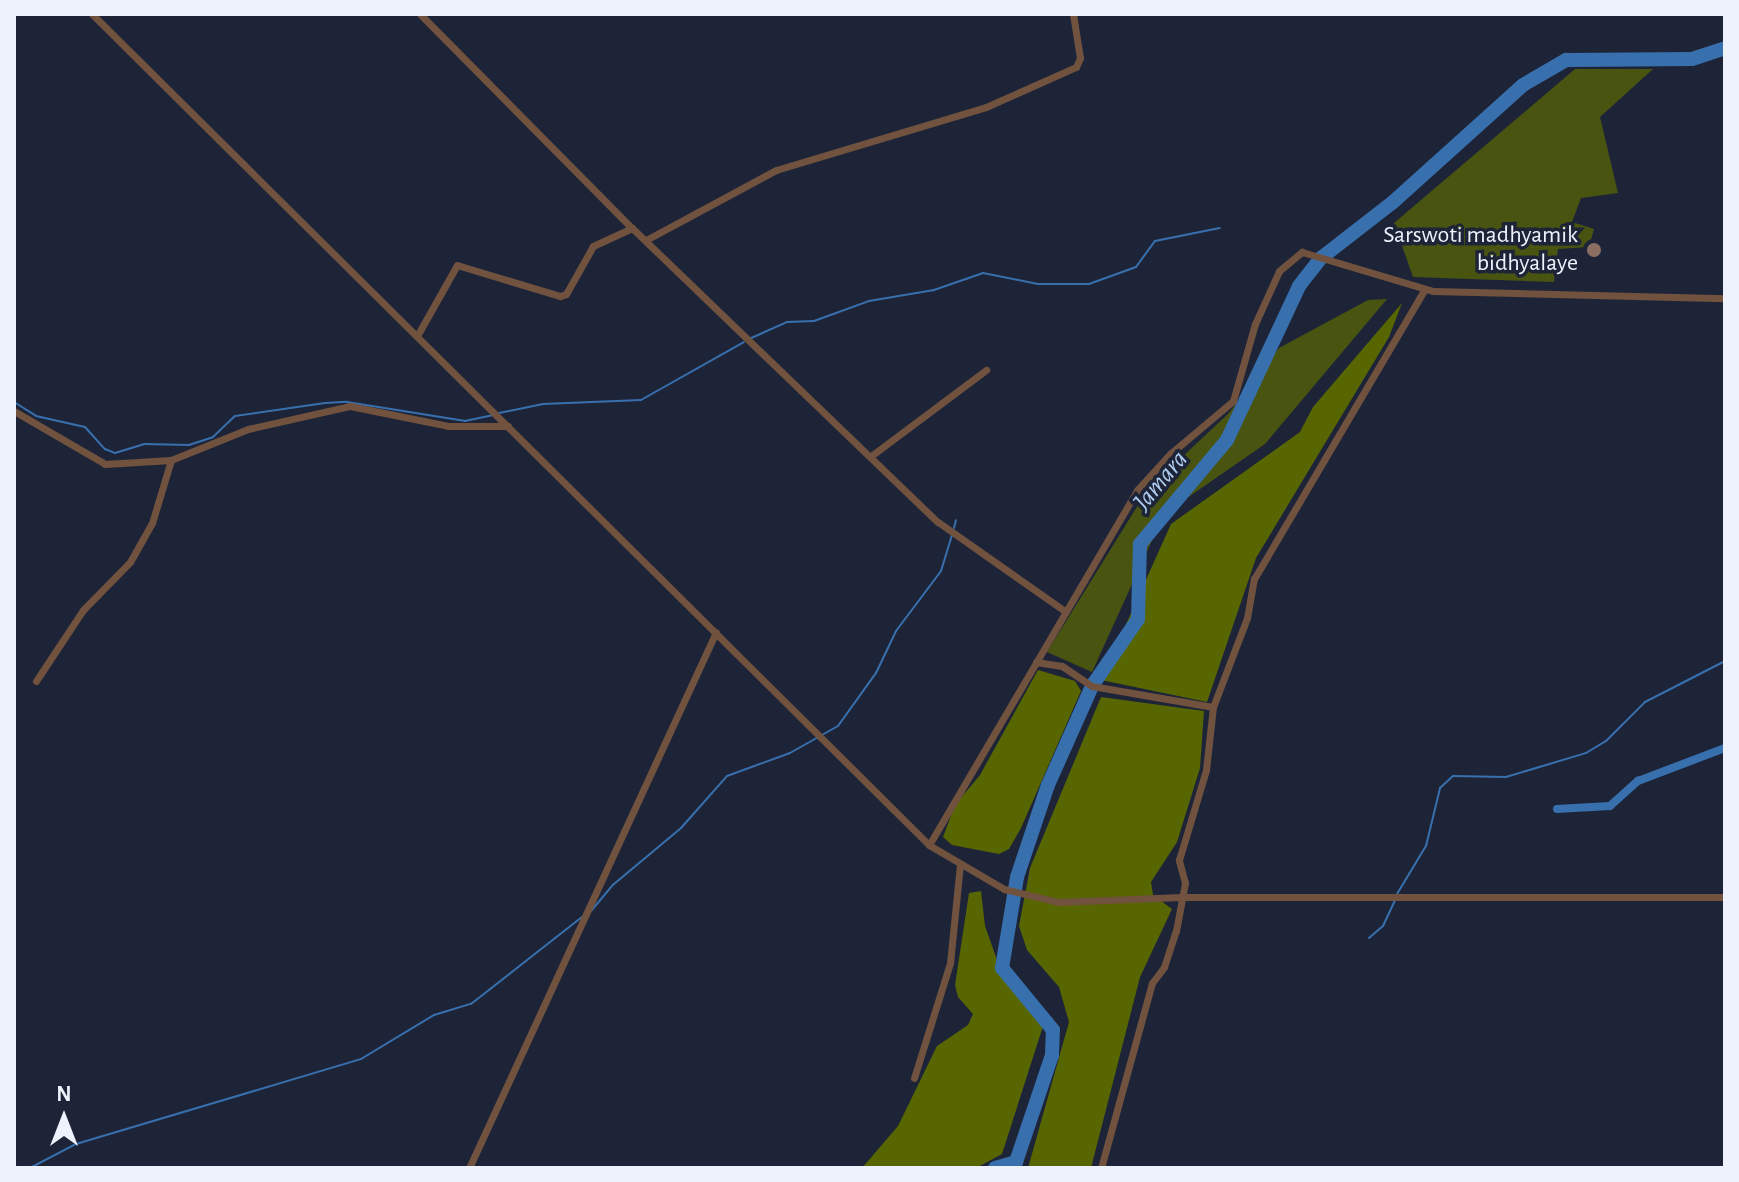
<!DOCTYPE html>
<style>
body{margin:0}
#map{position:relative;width:1739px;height:1182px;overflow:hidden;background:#1e2438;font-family:"Alegreya Sans",sans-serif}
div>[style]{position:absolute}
.green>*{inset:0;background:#485410}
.forest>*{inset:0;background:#576600}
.stream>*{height:2px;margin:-1px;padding:0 1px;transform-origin:1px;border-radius:1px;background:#3870ae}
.canal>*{height:8px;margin:-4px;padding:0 4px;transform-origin:4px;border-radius:4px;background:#3870ae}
.river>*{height:14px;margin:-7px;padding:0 7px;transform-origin:7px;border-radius:7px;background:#3870ae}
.minor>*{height:7px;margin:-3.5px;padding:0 3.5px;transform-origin:3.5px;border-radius:3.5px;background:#70523e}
.dots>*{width:22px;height:22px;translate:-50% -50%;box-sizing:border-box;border:4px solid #1e2438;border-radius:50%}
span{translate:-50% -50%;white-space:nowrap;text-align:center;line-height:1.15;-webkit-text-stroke:7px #1e2438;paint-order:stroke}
.poi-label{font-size:24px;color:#eef2fd}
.right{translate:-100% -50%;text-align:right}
.water-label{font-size:26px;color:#afcdef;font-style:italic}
.frame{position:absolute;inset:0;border:16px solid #eef2fd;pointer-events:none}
.north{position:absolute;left:24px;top:1078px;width:80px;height:80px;-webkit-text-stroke:6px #1e2438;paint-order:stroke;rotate:0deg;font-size:22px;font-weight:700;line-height:32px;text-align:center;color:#eef2fd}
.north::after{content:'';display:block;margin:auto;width:28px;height:36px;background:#eef2fd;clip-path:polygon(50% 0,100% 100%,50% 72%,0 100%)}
</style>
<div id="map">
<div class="green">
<div style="clip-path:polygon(1575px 69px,1653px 69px,1600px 117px,1618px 193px,1581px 198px,1572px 222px,1594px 229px,1589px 247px,1558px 249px,1554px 282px,1413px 277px,1394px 223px)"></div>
<div style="clip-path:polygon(1387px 299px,1265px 444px,1164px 514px,1092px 672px,1047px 652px,1148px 489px,1228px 414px,1279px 348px,1368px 300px)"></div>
</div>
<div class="forest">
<div style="clip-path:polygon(1402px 303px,1389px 337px,1256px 558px,1207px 702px,1101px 680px,1171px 524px,1300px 432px,1313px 407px)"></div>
<div style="clip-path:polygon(1038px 670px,1075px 681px,1081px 691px,1021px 828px,1009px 849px,999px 854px,952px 845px,943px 837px,955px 805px,980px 775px)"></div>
<div style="clip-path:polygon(1101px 697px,1204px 711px,1200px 768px,1177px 842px,1151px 882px,1153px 895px,1172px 909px,1140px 977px,1091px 1168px,1028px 1168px,1069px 1022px,1059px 987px,1027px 950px,1019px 926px,1030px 868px)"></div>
<div style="clip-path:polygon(981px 891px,985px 926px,997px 960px,1045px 1020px,1002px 1154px,976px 1168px,862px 1168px,898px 1126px,937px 1046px,968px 1025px,973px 1014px,958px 997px,955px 985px,969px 893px)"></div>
</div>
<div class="stream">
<div style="left:749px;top:339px;width:42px;rotate:-24.1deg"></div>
<div style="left:787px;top:322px;width:27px;rotate:-2deg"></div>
<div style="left:814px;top:321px;width:59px;rotate:-20deg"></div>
<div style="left:869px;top:301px;width:66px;rotate:-9.6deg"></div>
<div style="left:934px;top:290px;width:52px;rotate:-19.1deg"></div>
<div style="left:983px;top:273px;width:56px;rotate:11.3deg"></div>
<div style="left:1038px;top:284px;width:51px"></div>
<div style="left:1089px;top:284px;width:50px;rotate:-19.9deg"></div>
<div style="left:1136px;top:267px;width:32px;rotate:-54deg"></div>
<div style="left:1155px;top:241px;width:66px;rotate:-11.3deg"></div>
<div style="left:14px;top:402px;width:26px;rotate:32deg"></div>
<div style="left:36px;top:416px;width:50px;rotate:12.7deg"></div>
<div style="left:85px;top:427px;width:30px;rotate:48deg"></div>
<div style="left:105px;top:449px;width:11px;rotate:22deg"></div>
<div style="left:115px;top:453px;width:30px;rotate:-17deg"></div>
<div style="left:144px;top:444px;width:45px;rotate:1.3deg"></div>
<div style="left:189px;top:445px;width:25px;rotate:-18deg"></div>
<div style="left:213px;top:437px;width:30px;rotate:-44deg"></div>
<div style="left:235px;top:416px;width:91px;rotate:-8.2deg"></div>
<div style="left:325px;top:403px;width:22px;rotate:-3deg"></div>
<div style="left:347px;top:402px;width:120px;rotate:9.1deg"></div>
<div style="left:465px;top:421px;width:29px;rotate:-12deg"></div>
<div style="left:499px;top:413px;width:45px;rotate:-11.6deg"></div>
<div style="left:543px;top:404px;width:98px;rotate:-2.3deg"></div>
<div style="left:641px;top:400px;width:118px;rotate:-29.4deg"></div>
<div style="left:954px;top:528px;width:8px;rotate:-76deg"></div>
<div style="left:1397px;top:894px;width:56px;rotate:-58.9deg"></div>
<div style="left:1426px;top:846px;width:60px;rotate:-76.4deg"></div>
<div style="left:1440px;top:788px;width:18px;rotate:-43deg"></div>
<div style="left:1453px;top:776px;width:53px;rotate:1.1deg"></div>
<div style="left:1506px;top:777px;width:84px;rotate:-16.7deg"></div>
<div style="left:1586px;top:753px;width:23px;rotate:-31deg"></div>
<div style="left:1606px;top:741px;width:55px;rotate:-45deg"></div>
<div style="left:1645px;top:702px;width:90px;rotate:-27.1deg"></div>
<div style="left:591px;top:911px;width:35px;rotate:-50deg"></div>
<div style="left:614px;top:884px;width:87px;rotate:-39.9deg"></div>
<div style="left:681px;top:828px;width:69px;rotate:-48.5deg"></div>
<div style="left:727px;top:776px;width:67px;rotate:-20.1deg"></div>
<div style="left:790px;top:753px;width:55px;rotate:-29.4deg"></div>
<div style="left:838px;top:726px;width:65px;rotate:-54.4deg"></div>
<div style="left:876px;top:673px;width:47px;rotate:-64.5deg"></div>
<div style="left:896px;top:631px;width:75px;rotate:-53.1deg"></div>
<div style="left:941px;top:571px;width:39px;rotate:-73deg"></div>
<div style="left:1369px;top:938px;width:18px;rotate:-41deg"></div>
<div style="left:1383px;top:926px;width:29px;rotate:-65deg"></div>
<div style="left:30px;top:1168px;width:52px;rotate:-27.6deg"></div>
<div style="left:76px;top:1144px;width:297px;rotate:-16.6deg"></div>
<div style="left:361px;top:1059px;width:85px;rotate:-31.1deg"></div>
<div style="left:434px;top:1015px;width:39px;rotate:-17deg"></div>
<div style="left:471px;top:1004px;width:141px;rotate:-38.1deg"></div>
</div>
<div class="canal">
<div style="left:1557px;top:809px;width:53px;rotate:-3.2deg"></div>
<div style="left:1610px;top:806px;width:38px;rotate:-42deg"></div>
<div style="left:1638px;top:781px;width:93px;rotate:-20.8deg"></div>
</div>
<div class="river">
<div style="left:995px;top:1168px;width:22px;rotate:-16deg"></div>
<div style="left:1016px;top:1162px;width:113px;rotate:-71.4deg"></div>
<div style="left:1052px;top:1055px;width:25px;rotate:-88deg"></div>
<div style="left:1053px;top:1030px;width:80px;rotate:-129.4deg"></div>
<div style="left:1002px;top:968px;width:92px;rotate:-80.6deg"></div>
<div style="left:1017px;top:877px;width:97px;rotate:-71.4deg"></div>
<div style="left:1048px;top:785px;width:108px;rotate:-66deg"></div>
<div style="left:1092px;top:686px;width:81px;rotate:-55.5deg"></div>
<div style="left:1138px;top:619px;width:75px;rotate:-88.5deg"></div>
<div style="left:1140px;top:544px;width:136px;rotate:-50.1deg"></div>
<div style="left:1227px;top:440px;width:170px;rotate:-64.9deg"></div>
<div style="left:1299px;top:286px;width:36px;rotate:-52deg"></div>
<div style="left:1321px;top:258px;width:90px;rotate:-37.8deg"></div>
<div style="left:1392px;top:203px;width:176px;rotate:-42deg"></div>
<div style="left:1523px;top:85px;width:50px;rotate:-30.2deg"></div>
<div style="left:1566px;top:60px;width:126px;rotate:-0.5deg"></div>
<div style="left:1692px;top:59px;width:35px;rotate:-18deg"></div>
</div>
<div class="minor">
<div style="left:92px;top:14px;width:1179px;rotate:44.79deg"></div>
<div style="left:929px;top:845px;width:411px;rotate:-59.6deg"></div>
<div style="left:1137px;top:490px;width:49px;rotate:-47.5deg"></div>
<div style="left:1170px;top:454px;width:82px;rotate:-40.1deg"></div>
<div style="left:1233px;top:401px;width:80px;rotate:-74.1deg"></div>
<div style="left:1255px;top:324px;width:58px;rotate:-65.6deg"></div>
<div style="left:1279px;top:271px;width:30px;rotate:-40deg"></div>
<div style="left:1302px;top:252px;width:137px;rotate:16.6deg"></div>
<div style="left:1433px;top:291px;width:292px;rotate:1.4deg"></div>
<div style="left:420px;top:14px;width:301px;rotate:45.3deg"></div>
<div style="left:632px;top:228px;width:424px;rotate:43.9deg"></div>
<div style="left:938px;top:522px;width:156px;rotate:35.1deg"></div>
<div style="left:646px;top:240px;width:148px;rotate:-28.3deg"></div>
<div style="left:776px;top:170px;width:219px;rotate:-16.7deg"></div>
<div style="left:986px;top:107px;width:98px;rotate:-24deg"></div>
<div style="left:1076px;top:67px;width:10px;rotate:-66deg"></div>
<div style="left:1080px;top:58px;width:45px;rotate:-99deg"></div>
<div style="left:417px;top:336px;width:81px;rotate:-60.6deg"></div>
<div style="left:457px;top:265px;width:108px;rotate:16.8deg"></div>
<div style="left:560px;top:296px;width:6px;rotate:-18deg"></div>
<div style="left:566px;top:294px;width:55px;rotate:-60.6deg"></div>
<div style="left:593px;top:246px;width:43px;rotate:-24.8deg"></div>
<div style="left:14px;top:411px;width:105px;rotate:30.2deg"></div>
<div style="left:105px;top:464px;width:66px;rotate:-3.5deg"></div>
<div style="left:171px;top:460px;width:83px;rotate:-21.9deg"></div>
<div style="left:248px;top:429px;width:105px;rotate:-12.7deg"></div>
<div style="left:350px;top:406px;width:100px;rotate:11.5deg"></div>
<div style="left:448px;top:426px;width:60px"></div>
<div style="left:871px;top:456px;width:144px;rotate:-36.8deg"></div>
<div style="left:1036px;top:662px;width:26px;rotate:9deg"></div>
<div style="left:1062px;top:666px;width:36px;rotate:34deg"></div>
<div style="left:1092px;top:686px;width:123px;rotate:9.8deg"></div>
<div style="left:36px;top:681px;width:85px;rotate:-56.5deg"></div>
<div style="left:83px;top:610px;width:67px;rotate:-45.6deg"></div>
<div style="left:130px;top:562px;width:45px;rotate:-60.6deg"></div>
<div style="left:152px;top:523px;width:66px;rotate:-73.2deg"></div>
<div style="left:929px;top:845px;width:87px;rotate:30.4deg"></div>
<div style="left:1004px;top:889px;width:56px;rotate:13.5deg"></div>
<div style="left:1058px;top:902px;width:124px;rotate:-2.3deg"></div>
<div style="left:1182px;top:897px;width:543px"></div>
<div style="left:914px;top:1078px;width:121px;rotate:-72.6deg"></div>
<div style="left:950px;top:963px;width:100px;rotate:-84.2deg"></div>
<div style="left:469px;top:1168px;width:590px;rotate:-65.26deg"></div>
<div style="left:1101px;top:1168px;width:192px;rotate:-74.6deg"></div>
<div style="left:1152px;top:983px;width:20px;rotate:-53deg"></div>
<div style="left:1164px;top:967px;width:38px;rotate:-72deg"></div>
<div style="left:1176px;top:931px;width:49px;rotate:-79.4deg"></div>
<div style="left:1185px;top:883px;width:24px;rotate:-105deg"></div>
<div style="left:1179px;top:860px;width:94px;rotate:-73.3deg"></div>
<div style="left:1206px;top:770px;width:63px;rotate:-83.7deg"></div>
<div style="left:1213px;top:707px;width:95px;rotate:-69.1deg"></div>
<div style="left:1247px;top:618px;width:40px;rotate:-80deg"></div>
<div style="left:1254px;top:579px;width:335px;rotate:-59.5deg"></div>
</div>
<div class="dots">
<div style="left:1594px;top:250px;background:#8d6e63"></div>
</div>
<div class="poi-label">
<span class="right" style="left:1578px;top:250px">Sarswoti madhyamik<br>bidhyalaye</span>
</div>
<div class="water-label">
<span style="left:1161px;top:481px;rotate:-50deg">Jamara</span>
</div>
<div class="frame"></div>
<div class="north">N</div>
</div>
